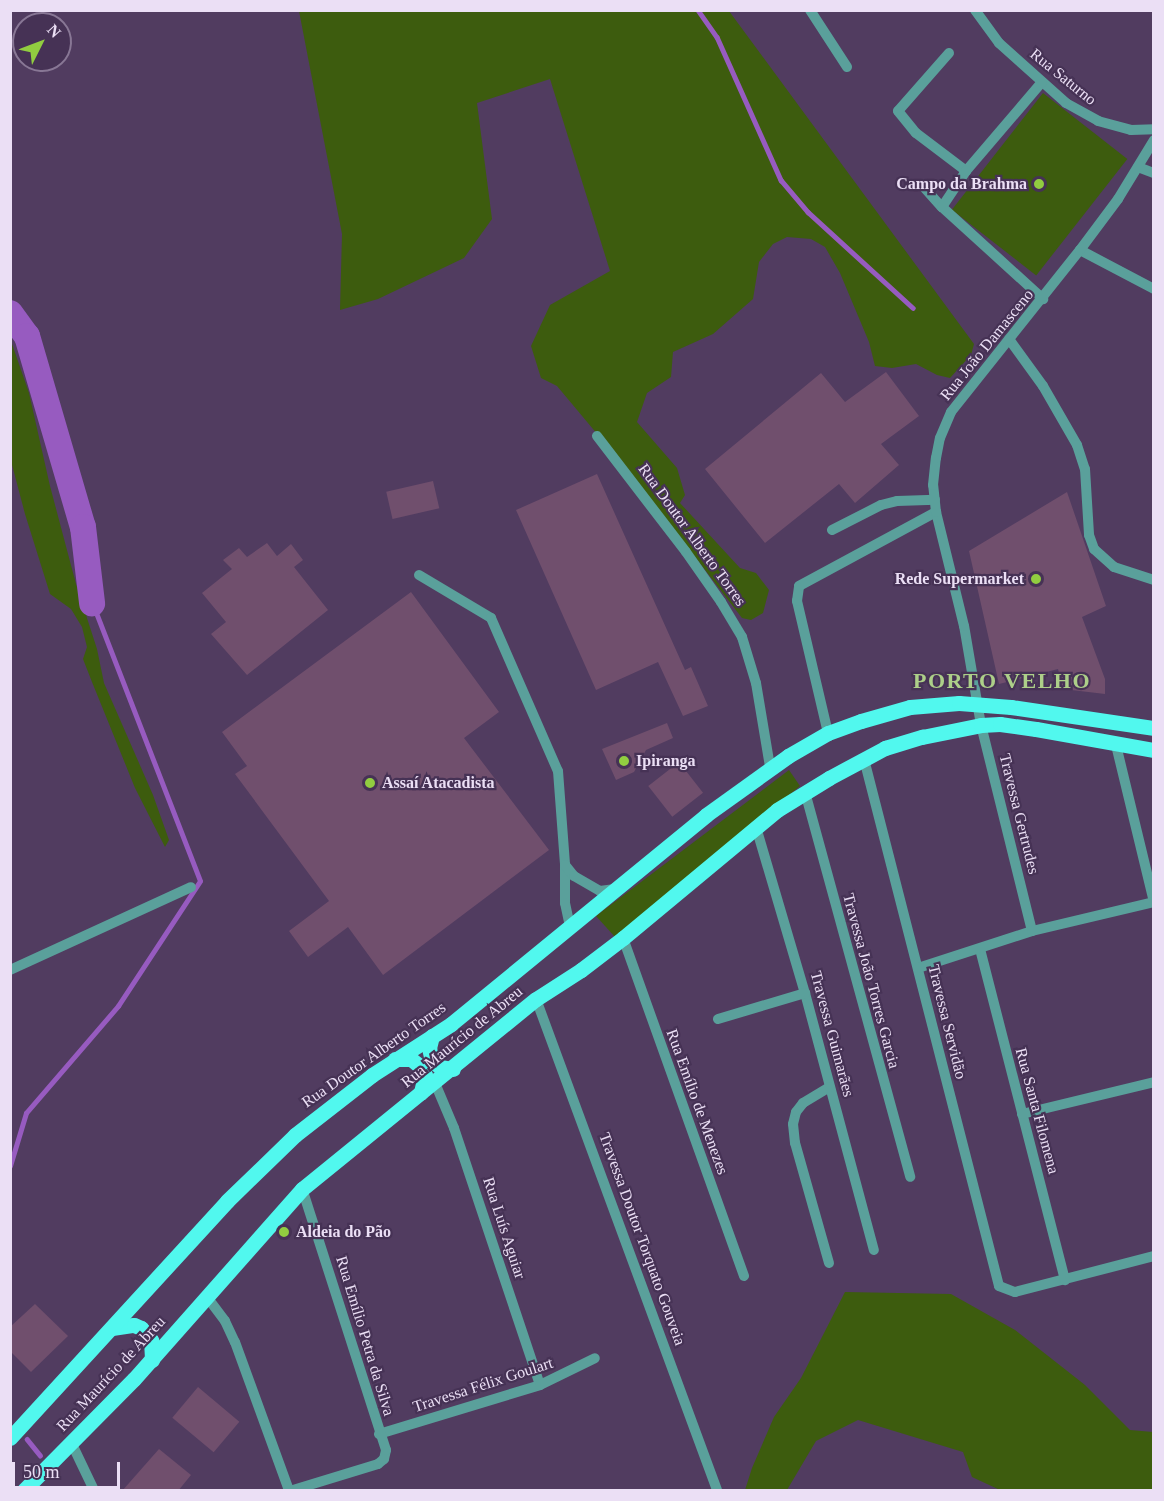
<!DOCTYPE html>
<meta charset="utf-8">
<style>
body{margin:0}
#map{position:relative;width:1164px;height:1501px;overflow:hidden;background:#513c60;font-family:"Times New Roman",serif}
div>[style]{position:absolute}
.green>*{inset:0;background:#3d5c0e;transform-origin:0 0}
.stream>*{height:4.5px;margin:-2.25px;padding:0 2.25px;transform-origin:2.25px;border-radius:2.25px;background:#975bc0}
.river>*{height:26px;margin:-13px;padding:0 13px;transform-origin:13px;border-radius:13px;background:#975bc0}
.building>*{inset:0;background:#704f6d;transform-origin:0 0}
.minor>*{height:10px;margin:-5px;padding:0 5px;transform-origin:5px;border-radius:5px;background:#5aa09b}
.major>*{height:15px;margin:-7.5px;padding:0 7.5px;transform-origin:7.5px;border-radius:7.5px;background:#51f8ee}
.dots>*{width:16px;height:16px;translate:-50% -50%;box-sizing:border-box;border:3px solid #463255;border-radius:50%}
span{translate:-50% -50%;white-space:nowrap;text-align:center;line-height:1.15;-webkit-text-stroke:4.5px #463255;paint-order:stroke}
.street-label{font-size:16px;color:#ebdff5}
.poi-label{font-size:16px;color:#ebdff5;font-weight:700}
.right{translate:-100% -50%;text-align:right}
.left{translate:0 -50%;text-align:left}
.district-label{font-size:22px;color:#adcf89;font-weight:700;letter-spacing:1.5px}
.frame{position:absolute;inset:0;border:12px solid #ebdff5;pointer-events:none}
.north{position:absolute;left:12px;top:12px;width:60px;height:60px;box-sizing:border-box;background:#463255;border:2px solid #887795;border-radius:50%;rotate:48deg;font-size:16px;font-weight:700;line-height:24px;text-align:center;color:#ebdff5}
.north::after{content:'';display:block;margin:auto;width:21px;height:27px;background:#91cd40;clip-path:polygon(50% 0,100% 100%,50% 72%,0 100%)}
.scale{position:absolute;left:12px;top:1462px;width:108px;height:27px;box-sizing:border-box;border:3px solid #ebdff5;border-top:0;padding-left:8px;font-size:18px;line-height:21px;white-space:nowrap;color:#ebdff5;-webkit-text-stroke:4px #463255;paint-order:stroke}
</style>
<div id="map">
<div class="green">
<div style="clip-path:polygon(299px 11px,729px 11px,974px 344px,971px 355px,950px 378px,937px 375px,916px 364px,892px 368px,875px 366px,869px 342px,840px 273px,825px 247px,811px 239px,787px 237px,773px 244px,759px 262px,753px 299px,713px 334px,673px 352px,671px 377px,647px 393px,637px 422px,677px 468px,685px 495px,680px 503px,740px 568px,756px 573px,769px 590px,763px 613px,751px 620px,742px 618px,639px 484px,557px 386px,541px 378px,531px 346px,550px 305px,610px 271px,550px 79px,477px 103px,492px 219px,464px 258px,378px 299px,340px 310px,342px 234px)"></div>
<div style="left:1043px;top:93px;width:107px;height:148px;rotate:38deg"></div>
<div style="clip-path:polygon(11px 341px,29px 393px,50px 486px,76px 584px,97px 649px,104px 683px,153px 795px,169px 840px,165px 847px,135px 788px,92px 682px,83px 659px,87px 647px,82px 627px,71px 609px,50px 594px,25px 514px,11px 461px)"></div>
<div style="clip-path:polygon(789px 770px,800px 786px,615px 937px,596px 916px)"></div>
<div style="clip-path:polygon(845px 1292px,951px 1294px,1015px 1330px,1085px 1385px,1130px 1430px,1153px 1432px,1153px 1490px,1000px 1490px,972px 1477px,963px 1452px,858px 1420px,816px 1441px,787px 1490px,745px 1490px,752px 1468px,774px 1417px,801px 1378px)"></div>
</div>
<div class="stream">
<div style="left:698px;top:10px;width:33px;rotate:55deg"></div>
<div style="left:717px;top:37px;width:157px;rotate:65.9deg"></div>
<div style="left:781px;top:180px;width:42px;rotate:49.8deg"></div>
<div style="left:808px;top:212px;width:142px;rotate:42.4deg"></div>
<div style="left:10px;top:1166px;width:55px;rotate:-73.2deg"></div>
<div style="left:26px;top:1113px;width:141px;rotate:-49.3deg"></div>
<div style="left:118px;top:1006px;width:149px;rotate:-56.7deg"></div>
<div style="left:200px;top:881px;width:298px;rotate:-111.2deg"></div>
<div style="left:27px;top:1439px;width:21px;rotate:51deg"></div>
</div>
<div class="river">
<div style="left:10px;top:313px;width:29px;rotate:54deg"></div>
<div style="left:27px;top:336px;width:199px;rotate:73.7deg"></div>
<div style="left:83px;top:527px;width:77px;rotate:83.2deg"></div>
</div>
<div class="building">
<div style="clip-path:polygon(886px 372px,919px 416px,881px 444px,899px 465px,855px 503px,839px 484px,765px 543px,705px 469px,821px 373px,845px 402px)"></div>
<div style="clip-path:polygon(597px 474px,685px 670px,691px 667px,708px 706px,683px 716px,658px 662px,596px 690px,516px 510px)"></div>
<div style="left:433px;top:481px;width:28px;height:48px;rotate:77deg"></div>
<div style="clip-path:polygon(1067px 492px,1106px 606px,1082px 617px,1105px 679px,1105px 694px,1063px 689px,1058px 669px,999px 684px,969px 551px)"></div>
<div style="clip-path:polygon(267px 543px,277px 556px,291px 544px,303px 560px,294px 567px,328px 610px,247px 675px,211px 634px,226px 622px,202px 593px,232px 569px,223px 560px,239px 548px,247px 557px)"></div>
<div style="clip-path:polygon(411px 592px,499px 712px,464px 738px,549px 850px,383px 975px,348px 927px,308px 957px,289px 931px,329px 901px,235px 774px,247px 766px,222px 732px)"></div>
<div style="clip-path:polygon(667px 723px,673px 738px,646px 750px,634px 772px,616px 780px,602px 749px)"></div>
<div style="left:679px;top:762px;width:39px;height:39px;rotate:52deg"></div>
<div style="clip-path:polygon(35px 1304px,68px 1336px,31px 1372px,10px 1351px,10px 1327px)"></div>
<div style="left:198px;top:1387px;width:54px;height:40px;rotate:40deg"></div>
<div style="clip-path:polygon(159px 1449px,191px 1475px,178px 1491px,122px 1491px)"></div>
</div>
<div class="minor">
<div style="left:810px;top:10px;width:68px;rotate:57deg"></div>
<div style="left:975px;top:10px;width:41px;rotate:54deg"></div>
<div style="left:999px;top:43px;width:90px;rotate:41.8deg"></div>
<div style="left:1066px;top:103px;width:37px;rotate:29deg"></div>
<div style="left:1098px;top:121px;width:34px;rotate:15deg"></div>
<div style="left:1131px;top:130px;width:23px;rotate:-2deg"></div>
<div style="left:949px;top:53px;width:77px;rotate:131.3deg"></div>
<div style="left:898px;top:111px;width:28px;rotate:51deg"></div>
<div style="left:916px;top:133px;width:63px;rotate:37.2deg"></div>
<div style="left:1138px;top:167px;width:17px;rotate:21deg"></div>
<div style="left:921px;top:184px;width:31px;rotate:48deg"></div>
<div style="left:942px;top:207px;width:137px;rotate:42.3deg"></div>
<div style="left:942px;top:207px;width:43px;rotate:-56.3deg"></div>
<div style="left:966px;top:171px;width:117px;rotate:-49.5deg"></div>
<div style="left:1080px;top:250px;width:84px;rotate:27.8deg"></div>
<div style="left:1009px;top:339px;width:58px;rotate:54.1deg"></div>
<div style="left:1043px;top:386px;width:68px;rotate:60deg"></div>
<div style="left:1077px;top:445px;width:25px;rotate:72deg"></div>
<div style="left:1085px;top:469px;width:66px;rotate:86.5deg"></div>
<div style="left:1089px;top:535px;width:15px;rotate:70deg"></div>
<div style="left:1094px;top:549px;width:27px;rotate:42deg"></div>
<div style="left:1114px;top:567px;width:42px;rotate:18deg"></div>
<div style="left:597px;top:436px;width:146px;rotate:52.5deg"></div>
<div style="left:686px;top:552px;width:61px;rotate:55deg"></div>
<div style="left:721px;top:602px;width:41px;rotate:59deg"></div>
<div style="left:742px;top:637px;width:48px;rotate:73.1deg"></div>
<div style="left:756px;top:683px;width:85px;rotate:80.5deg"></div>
<div style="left:832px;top:530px;width:55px;rotate:-27deg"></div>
<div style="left:881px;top:505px;width:16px;rotate:-14deg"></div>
<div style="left:897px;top:501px;width:38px;rotate:-2deg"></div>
<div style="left:419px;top:575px;width:84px;rotate:30.8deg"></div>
<div style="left:491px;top:618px;width:167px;rotate:66.4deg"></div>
<div style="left:558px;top:771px;width:94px;rotate:85.7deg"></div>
<div style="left:565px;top:865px;width:38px;rotate:90deg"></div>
<div style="left:565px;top:903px;width:25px;rotate:78deg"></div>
<div style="left:828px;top:733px;width:136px;rotate:-103.2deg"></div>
<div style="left:797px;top:601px;width:15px;rotate:-82deg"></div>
<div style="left:799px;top:586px;width:156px;rotate:-28.4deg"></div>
<div style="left:1116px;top:745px;width:162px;rotate:76.4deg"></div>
<div style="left:864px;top:759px;width:544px;rotate:75.63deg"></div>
<div style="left:999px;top:1286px;width:17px;rotate:21deg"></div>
<div style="left:1015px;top:1292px;width:144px;rotate:-14.5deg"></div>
<div style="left:805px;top:792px;width:399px;rotate:74.7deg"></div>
<div style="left:756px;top:827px;width:173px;rotate:73.6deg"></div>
<div style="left:805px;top:993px;width:266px;rotate:75deg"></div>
<div style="left:565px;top:865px;width:14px;rotate:51deg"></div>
<div style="left:574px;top:876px;width:30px;rotate:30deg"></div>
<div style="left:600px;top:891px;width:15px;rotate:-8deg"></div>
<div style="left:1032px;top:931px;width:212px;rotate:-103.9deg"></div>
<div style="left:981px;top:725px;width:100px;rotate:-99.7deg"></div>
<div style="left:964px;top:626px;width:117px;rotate:-103.8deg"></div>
<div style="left:936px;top:512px;width:27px;rotate:-96deg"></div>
<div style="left:933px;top:485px;width:27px;rotate:-84deg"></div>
<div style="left:936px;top:458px;width:20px;rotate:-79deg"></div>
<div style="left:940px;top:438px;width:28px;rotate:-67deg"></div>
<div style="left:951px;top:412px;width:207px;rotate:-51.5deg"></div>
<div style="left:1080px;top:250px;width:64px;rotate:-53.3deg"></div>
<div style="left:1118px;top:199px;width:69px;rotate:-58.6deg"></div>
<div style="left:623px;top:938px;width:359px;rotate:70.3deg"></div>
<div style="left:980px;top:949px;width:342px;rotate:75.6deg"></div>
<div style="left:918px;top:968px;width:120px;rotate:-18deg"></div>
<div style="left:1032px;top:931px;width:125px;rotate:-13.4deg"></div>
<div style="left:10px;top:970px;width:199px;rotate:-24.6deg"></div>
<div style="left:536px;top:999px;width:523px;rotate:69.76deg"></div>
<div style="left:718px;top:1019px;width:91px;rotate:-16.6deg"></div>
<div style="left:435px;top:1083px;width:49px;rotate:67.1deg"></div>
<div style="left:454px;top:1128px;width:271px;rotate:71.5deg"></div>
<div style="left:1022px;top:1114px;width:136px;rotate:-13.6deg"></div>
<div style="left:829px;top:1263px;width:125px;rotate:-105.8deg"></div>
<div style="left:795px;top:1143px;width:19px;rotate:-96deg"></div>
<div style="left:793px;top:1124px;width:12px;rotate:-76deg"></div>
<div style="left:796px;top:1112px;width:11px;rotate:-52deg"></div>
<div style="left:803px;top:1103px;width:31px;rotate:-31deg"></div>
<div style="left:207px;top:1297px;width:30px;rotate:53deg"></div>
<div style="left:225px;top:1321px;width:23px;rotate:65deg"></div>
<div style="left:235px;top:1342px;width:158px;rotate:70deg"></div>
<div style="left:379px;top:1434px;width:168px;rotate:-16.9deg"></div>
<div style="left:540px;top:1385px;width:61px;rotate:-26.1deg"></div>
<div style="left:71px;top:1442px;width:53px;rotate:64.4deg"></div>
<div style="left:293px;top:1490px;width:89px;rotate:-17deg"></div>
<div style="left:378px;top:1464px;width:8px;rotate:-40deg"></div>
<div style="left:384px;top:1459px;width:9px;rotate:-77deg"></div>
<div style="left:386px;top:1450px;width:274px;rotate:-107.8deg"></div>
</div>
<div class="major">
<div style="left:432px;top:1036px;width:12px;rotate:104deg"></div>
<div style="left:429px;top:1048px;width:13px;rotate:77deg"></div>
<div style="left:432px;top:1061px;width:10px;rotate:37deg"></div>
<div style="left:440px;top:1067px;width:13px;rotate:9deg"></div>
<div style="left:395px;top:1059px;width:16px"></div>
<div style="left:411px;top:1059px;width:14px;rotate:39deg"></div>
<div style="left:422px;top:1068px;width:8px;rotate:67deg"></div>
<div style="left:425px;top:1075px;width:18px;rotate:103deg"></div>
<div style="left:112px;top:1328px;width:22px;rotate:-8deg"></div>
<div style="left:134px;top:1325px;width:8px;rotate:23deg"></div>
<div style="left:141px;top:1328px;width:16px;rotate:50deg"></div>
<div style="left:151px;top:1340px;width:20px;rotate:87deg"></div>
<div style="left:10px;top:1438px;width:321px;rotate:-47.5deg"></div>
<div style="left:227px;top:1201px;width:95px;rotate:-44.1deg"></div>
<div style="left:295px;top:1135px;width:98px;rotate:-37.9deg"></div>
<div style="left:372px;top:1075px;width:94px;rotate:-32.8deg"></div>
<div style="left:451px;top:1024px;width:330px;rotate:-39.3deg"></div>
<div style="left:706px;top:815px;width:101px;rotate:-35.7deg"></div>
<div style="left:788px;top:756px;width:46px;rotate:-29.9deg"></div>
<div style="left:828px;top:733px;width:35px;rotate:-20deg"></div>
<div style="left:861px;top:721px;width:51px;rotate:-15.9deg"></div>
<div style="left:910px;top:707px;width:49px;rotate:-4.7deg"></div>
<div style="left:959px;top:703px;width:52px;rotate:4.4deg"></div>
<div style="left:1011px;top:707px;width:145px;rotate:8.4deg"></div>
<div style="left:24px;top:1490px;width:156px;rotate:-45.3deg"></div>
<div style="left:134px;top:1379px;width:254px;rotate:-48.5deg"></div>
<div style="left:302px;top:1189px;width:301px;rotate:-39.1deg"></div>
<div style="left:536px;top:999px;width:54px;rotate:-32.8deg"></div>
<div style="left:581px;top:970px;width:53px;rotate:-37.3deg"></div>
<div style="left:623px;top:938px;width:200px;rotate:-39.7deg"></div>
<div style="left:777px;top:810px;width:61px;rotate:-31.6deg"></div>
<div style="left:829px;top:778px;width:64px;rotate:-28.2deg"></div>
<div style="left:885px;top:748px;width:39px;rotate:-17deg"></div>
<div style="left:922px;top:737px;width:60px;rotate:-11.5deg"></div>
<div style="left:981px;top:725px;width:19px;rotate:-3deg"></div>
<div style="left:1000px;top:724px;width:36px;rotate:8deg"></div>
<div style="left:1036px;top:729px;width:120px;rotate:10.1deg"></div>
</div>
<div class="dots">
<div style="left:1039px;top:184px;background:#91cd40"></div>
<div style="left:1036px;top:579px;background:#91cd40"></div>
<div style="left:624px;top:761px;background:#91cd40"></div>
<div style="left:370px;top:783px;background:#91cd40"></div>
<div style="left:284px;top:1232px;background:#91cd40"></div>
</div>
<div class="street-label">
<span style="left:1063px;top:77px;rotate:39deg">Rua Saturno</span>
<span style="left:987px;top:345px;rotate:-51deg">Rua João Damasceno</span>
<span style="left:692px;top:535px;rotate:54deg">Rua Doutor Alberto Torres</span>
<span style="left:1019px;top:814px;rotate:76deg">Travessa Gertrudes</span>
<span style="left:871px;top:981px;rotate:75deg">Travessa João Torres Garcia</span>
<span style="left:947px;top:1022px;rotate:76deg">Travessa Servidão</span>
<span style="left:832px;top:1034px;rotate:75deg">Travessa Guimarães</span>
<span style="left:462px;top:1037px;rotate:-39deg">Rua Maurício de Abreu</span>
<span style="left:374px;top:1055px;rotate:-35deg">Rua Doutor Alberto Torres</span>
<span style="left:697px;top:1102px;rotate:70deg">Rua Emílio de Menezes</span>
<span style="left:1037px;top:1111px;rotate:75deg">Rua Santa Filomena</span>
<span style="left:504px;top:1228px;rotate:72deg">Rua Luís Aguiar</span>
<span style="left:642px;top:1239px;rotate:70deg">Travessa Doutor Torquato Gouveia</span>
<span style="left:365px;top:1336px;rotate:73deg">Rua Emílio Petra da Silva</span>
<span style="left:111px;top:1374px;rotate:-47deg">Rua Maurício de Abreu</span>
<span style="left:483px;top:1385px;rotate:-18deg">Travessa Félix Goulart</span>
</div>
<div class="poi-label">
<span class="right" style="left:1027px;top:184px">Campo da Brahma</span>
<span class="right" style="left:1024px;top:579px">Rede Supermarket</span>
<span class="left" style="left:636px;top:761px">Ipiranga</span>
<span class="left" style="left:382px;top:783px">Assaí Atacadista</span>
<span class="left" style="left:296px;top:1232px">Aldeia do Pão</span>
</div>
<div class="district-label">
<span style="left:1002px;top:681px">PORTO VELHO</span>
</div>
<div class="frame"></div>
<div class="north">N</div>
<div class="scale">50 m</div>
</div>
